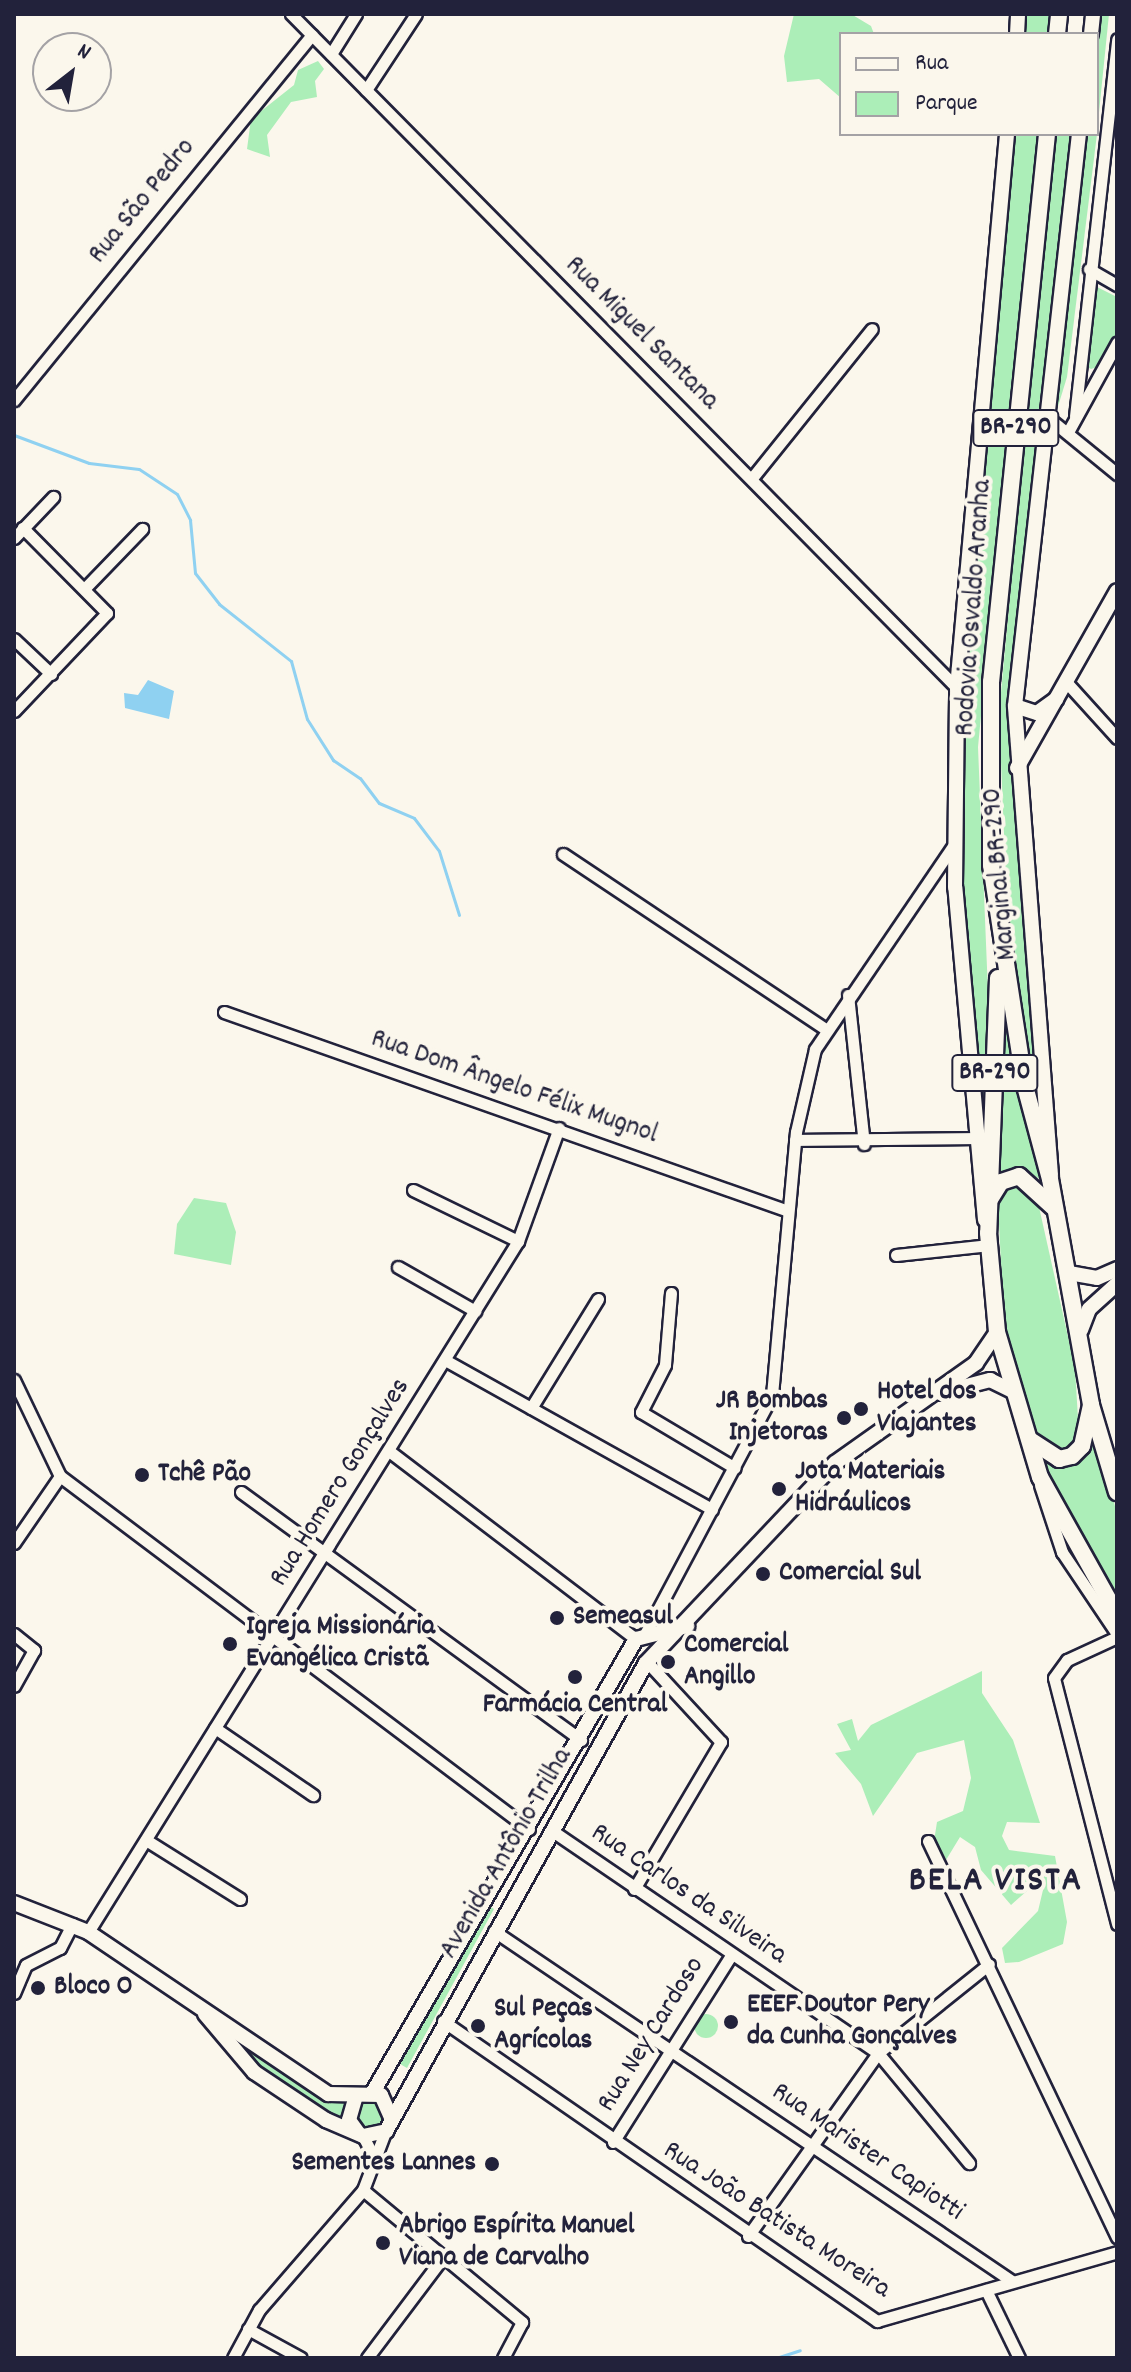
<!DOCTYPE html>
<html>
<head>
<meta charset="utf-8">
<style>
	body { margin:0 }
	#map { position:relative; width:1131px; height:2372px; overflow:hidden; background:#fbf7ec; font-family:Dekko,sans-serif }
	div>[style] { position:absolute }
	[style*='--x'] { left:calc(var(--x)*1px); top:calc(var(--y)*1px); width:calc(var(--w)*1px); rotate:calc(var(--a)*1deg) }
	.green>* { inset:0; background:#aceeb8; transform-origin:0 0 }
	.round { border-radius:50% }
	.water>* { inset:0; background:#8fd1f1 }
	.stream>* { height:3px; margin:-1.5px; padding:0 1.5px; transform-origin:1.5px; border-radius:1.5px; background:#8fd1f1 }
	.roads { filter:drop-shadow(2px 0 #22223b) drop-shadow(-2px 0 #22223b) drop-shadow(0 2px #22223b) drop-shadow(0 -2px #22223b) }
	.minor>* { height:11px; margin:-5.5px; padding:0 5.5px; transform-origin:5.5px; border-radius:5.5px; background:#fbf7ec }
	.major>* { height:14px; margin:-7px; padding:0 7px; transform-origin:7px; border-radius:7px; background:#fbf7ec }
	.highway>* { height:16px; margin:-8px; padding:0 8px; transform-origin:8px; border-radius:8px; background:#fbf7ec }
	.dots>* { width:22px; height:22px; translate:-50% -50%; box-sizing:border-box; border:4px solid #fbf7ec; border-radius:50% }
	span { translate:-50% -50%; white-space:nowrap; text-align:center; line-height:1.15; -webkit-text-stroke:8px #fbf7ec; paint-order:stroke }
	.shield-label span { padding:2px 6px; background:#fbf7ec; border:2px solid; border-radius:6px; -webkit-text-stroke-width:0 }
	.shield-label { font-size:26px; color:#22223b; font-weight:700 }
	.street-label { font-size:28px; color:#22223b }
	.poi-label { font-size:28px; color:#22223b; font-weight:700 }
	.left { translate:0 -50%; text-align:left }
	.right { translate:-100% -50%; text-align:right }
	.district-label { font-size:36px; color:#22223b; font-weight:700; letter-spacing:2px }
	.frame { position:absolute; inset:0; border:16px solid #22223b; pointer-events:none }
	.legend { position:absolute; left:839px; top:32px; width:260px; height:104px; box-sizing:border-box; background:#fbf7ec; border:2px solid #a4a2a5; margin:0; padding:10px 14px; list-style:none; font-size:24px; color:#22223b }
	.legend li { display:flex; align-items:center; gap:16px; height:40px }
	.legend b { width:40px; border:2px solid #a4a2a5 }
	.north { position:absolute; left:32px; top:32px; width:80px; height:80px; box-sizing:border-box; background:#fbf7ec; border:2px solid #a4a2a5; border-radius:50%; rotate:31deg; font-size:22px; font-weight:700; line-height:32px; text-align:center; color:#22223b }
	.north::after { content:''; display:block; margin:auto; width:28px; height:36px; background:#22223b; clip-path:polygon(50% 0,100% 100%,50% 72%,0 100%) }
</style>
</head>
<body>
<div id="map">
	<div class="green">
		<i style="clip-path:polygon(794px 14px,851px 14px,871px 26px,874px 34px,841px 34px,841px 98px,819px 79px,787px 82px,784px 56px)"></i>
		<i style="left:1025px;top:14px;width:24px;height:20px"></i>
		<i style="clip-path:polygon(1098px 14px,1109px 14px,1097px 132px,1097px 34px)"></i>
		<i style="clip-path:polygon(318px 61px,324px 69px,315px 81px,317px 97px,291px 102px,267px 135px,270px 157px,247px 149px,251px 119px,294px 85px,298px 70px)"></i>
		<i style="clip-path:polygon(1016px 134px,1037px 134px,978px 747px,990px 1041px,985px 1176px,958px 850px,961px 702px)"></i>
		<i style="clip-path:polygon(1053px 134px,1072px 134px,1009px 733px,1045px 1112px,1038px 1118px,1010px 978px,999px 714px)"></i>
		<i style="clip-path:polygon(1083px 134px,1097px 134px,1067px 377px,1056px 413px,1051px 410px)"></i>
		<i style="clip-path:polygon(1097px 287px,1117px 297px,1117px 334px,1100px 366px,1091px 369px,1084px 365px)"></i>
		<i style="clip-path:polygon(1006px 1009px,1043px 1181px,1021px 1168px,998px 1181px)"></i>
		<i style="clip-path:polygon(1019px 1182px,1037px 1198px,1075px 1368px,1079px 1436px,1062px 1454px,1043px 1442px,1031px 1420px,1004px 1322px,998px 1204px,1008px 1185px)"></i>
		<i style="clip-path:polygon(194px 1198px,226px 1203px,236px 1232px,231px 1265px,174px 1254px,177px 1224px)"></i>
		<i style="clip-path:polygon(1093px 1420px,1117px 1514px,1117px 1607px,1042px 1460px,1062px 1466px)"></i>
		<i style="clip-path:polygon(982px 1671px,982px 1693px,1013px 1740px,1040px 1823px,1007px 1822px,1002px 1836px,1009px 1850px,1055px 1856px,1067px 1922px,1063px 1944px,1019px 1962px,1005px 1963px,1002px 1948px,1038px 1911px,1043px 1890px,1028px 1890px,1011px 1905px,981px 1870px,975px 1847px,960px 1837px,946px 1860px,934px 1841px,937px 1822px,963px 1811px,971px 1778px,964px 1740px,917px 1753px,873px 1816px,861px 1784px,835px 1753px,851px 1750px,837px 1724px,852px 1719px,858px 1741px,871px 1725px)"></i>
		<i style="clip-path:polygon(491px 1907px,494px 1909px,407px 2068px,400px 2064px)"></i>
		<i class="round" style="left:694px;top:2014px;width:24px;height:24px"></i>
		<i style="clip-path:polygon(240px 2042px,345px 2103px,347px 2125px,257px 2067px)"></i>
		<i class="round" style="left:357px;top:2101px;width:28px;height:28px"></i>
	</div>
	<div class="water">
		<i style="clip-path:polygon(148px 680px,174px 691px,169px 719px,125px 708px,124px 693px,138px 695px)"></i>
	</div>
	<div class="stream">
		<i style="--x:14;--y:435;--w:80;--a:20.5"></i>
		<i style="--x:89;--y:463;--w:50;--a:6.8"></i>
		<i style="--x:139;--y:469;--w:45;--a:33.3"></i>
		<i style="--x:177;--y:494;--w:29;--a:63"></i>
		<i style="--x:190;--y:520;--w:53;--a:84.6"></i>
		<i style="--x:195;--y:573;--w:39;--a:52"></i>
		<i style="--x:219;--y:604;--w:92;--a:38.4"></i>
		<i style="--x:291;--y:661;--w:60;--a:74.6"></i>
		<i style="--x:307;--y:719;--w:49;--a:57.6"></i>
		<i style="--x:333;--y:760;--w:32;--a:34"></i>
		<i style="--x:360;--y:778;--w:31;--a:53"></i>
		<i style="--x:379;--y:803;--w:38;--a:23"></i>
		<i style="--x:414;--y:818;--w:41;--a:52.9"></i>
		<i style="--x:439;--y:851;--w:67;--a:72.6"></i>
		<i style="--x:776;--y:2358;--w:25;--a:-18"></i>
	</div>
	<div class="roads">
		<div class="minor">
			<i style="--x:291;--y:14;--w:948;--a:45.34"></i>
			<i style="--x:331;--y:54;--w:47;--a:-58"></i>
			<i style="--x:366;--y:90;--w:91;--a:-56.7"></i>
			<i style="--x:1089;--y:269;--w:32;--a:30"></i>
			<i style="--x:14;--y:400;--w:471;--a:-50.8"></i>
			<i style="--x:1046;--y:416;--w:92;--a:39.2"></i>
			<i style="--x:1075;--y:416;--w:379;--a:-83.6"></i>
			<i style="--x:1068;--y:432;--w:102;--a:-61.2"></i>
			<i style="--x:752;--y:478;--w:191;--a:-51.2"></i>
			<i style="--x:14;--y:538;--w:57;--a:-46.4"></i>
			<i style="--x:86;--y:587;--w:81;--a:-46"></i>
			<i style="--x:14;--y:639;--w:51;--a:43.4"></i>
			<i style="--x:1068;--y:684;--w:73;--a:47.8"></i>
			<i style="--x:14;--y:711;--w:135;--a:-46.5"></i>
			<i style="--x:107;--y:613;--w:120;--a:-134.7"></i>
			<i style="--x:563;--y:854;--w:314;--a:33.7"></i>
			<i style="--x:848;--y:995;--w:150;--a:83.9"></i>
			<i style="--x:224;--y:1012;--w:598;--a:19.43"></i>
			<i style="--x:795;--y:1140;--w:180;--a:-0.6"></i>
			<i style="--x:413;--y:1190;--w:117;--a:25.9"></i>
			<i style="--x:896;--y:1255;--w:94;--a:-6.1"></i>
			<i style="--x:398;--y:1267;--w:89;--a:29.7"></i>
			<i style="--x:671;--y:1293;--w:72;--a:94.8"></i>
			<i style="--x:665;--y:1365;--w:53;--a:117.1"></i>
			<i style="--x:641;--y:1412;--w:109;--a:30.8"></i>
			<i style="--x:445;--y:1360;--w:306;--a:29.2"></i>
			<i style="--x:14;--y:1380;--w:106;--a:64.4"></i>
			<i style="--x:60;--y:1476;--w:587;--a:36.97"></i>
			<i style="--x:531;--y:1408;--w:128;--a:-58.4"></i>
			<i style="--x:389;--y:1451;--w:310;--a:37.3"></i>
			<i style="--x:1040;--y:1485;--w:71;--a:71.8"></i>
			<i style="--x:1062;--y:1552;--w:99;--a:56.1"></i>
			<i style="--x:241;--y:1492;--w:421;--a:36.1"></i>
			<i style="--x:14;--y:1543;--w:81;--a:-55.5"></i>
			<i style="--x:14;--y:1634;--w:26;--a:39"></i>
			<i style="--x:34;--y:1650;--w:41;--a:119.1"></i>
			<i style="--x:645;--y:1634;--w:271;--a:-62"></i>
			<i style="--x:772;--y:1395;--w:264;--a:-84.8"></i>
			<i style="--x:796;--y:1132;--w:85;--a:-77.1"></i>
			<i style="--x:815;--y:1049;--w:249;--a:-55.8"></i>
			<i style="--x:1117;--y:1637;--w:55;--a:155.3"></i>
			<i style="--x:1067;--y:1660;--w:22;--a:126"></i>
			<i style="--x:1054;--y:1678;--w:254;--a:75.6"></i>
			<i style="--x:215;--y:1728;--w:119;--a:34.4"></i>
			<i style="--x:551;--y:1830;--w:396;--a:34.3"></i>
			<i style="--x:878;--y:2053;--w:143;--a:50.4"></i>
			<i style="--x:146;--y:1840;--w:111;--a:32.1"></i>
			<i style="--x:928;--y:1841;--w:439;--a:64.5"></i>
			<i style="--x:634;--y:1889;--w:171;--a:-59.4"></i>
			<i style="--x:721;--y:1742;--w:108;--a:-132.7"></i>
			<i style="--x:494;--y:1931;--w:625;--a:34.05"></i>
			<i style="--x:88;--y:1932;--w:814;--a:-58.11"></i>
			<i style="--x:518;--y:1241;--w:120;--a:-70.1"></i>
			<i style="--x:14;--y:1993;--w:30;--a:-67"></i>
			<i style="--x:26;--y:1965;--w:38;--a:-27"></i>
			<i style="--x:60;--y:1948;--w:27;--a:-63"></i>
			<i style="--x:443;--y:2021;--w:528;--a:34.65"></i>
			<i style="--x:877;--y:2321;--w:250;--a:-16"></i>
			<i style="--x:363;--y:2136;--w:31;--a:63"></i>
			<i style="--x:613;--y:2142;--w:222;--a:-57.7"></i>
			<i style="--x:363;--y:2190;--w:207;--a:39.7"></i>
			<i style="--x:522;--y:2322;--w:41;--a:117.8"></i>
			<i style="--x:748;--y:2236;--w:224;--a:-54.6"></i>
			<i style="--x:878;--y:2053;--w:142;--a:-38.7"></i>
			<i style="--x:986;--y:2290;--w:76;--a:64.1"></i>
			<i style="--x:248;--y:2329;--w:60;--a:28.7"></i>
			<i style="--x:233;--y:2358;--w:55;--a:-61.6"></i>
			<i style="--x:259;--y:2310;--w:159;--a:-49.1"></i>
			<i style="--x:363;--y:2190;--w:62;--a:-69.2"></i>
			<i style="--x:367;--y:2358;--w:126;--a:-53"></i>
		</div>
		<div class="major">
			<i style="--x:1017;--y:34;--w:20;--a:-87"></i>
			<i style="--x:1091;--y:34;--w:20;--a:-84"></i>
			<i style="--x:1015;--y:706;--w:23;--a:18"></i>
			<i style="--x:1037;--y:713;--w:24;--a:-36"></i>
			<i style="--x:1017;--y:768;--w:203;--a:-60.5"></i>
			<i style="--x:1051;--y:1175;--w:470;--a:-94.4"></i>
			<i style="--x:1015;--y:706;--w:576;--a:-83.62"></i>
			<i style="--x:985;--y:1220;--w:334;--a:-95.1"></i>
			<i style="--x:955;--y:887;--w:199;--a:-89.4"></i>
			<i style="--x:957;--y:688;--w:556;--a:-84.84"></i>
			<i style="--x:1069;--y:1273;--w:28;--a:10"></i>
			<i style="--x:1097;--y:1278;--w:22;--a:-24"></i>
			<i style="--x:1081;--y:1330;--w:22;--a:-69"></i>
			<i style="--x:1089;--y:1309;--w:38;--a:-42"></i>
			<i style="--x:940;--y:1393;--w:52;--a:-14.6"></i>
			<i style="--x:990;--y:1380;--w:25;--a:26"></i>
			<i style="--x:14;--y:1903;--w:79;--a:21.4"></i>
			<i style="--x:88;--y:1932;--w:290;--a:34"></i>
			<i style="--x:328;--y:2094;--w:53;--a:1.1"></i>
			<i style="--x:381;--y:2095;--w:27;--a:66"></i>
			<i style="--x:205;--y:2014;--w:76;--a:49.8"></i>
			<i style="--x:254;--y:2072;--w:87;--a:33.7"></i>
			<i style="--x:326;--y:2120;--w:40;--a:23.4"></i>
			<i style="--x:363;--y:2136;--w:24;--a:-12"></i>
			<i style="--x:386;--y:2131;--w:535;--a:-60.95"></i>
			<i style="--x:646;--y:1663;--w:275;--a:-46.6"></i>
			<i style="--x:835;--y:1463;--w:173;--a:-35.3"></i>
			<i style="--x:976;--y:1363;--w:37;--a:-56"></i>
			<i style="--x:373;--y:2092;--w:524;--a:-59.86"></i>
			<i style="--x:636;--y:1639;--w:53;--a:-14.3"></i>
			<i style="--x:355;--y:2099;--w:22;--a:106"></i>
			<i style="--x:349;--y:2120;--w:17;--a:54"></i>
		</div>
		<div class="highway">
			<i style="--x:1057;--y:34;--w:20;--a:-84"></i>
			<i style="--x:1047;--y:134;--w:551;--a:95.83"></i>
			<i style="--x:991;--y:682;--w:183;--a:90"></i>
			<i style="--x:991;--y:865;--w:224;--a:81.3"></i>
			<i style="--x:1025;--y:1086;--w:96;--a:75"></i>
			<i style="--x:1050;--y:1179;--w:230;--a:79.7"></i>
			<i style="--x:1091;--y:1405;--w:91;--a:73.4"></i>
			<i style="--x:998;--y:978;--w:255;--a:92.2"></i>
			<i style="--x:988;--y:1233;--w:99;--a:84.8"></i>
			<i style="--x:997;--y:1332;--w:151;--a:73.5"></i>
			<i style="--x:1040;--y:1477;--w:158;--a:60.8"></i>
			<i style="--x:989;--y:1201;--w:22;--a:-58"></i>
			<i style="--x:1001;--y:1182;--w:19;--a:-18"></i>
			<i style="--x:1019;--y:1176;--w:46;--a:42.4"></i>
			<i style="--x:1030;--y:1440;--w:35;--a:33"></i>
			<i style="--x:1059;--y:1459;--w:13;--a:-13"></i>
			<i style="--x:1072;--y:1456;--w:14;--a:-45"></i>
			<i style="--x:1082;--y:1446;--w:42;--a:-77.6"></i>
		</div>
	</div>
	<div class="dots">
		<i style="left:861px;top:1409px;background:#22223b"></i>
		<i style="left:844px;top:1418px;background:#22223b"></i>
		<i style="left:142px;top:1475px;background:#22223b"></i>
		<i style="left:779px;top:1489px;background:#22223b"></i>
		<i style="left:763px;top:1574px;background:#22223b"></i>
		<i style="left:557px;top:1618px;background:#22223b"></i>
		<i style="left:230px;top:1644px;background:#22223b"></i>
		<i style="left:668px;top:1662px;background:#22223b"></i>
		<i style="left:575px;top:1677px;background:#22223b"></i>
		<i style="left:38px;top:1988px;background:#22223b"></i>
		<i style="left:731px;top:2022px;background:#22223b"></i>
		<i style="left:478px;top:2026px;background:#22223b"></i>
		<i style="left:492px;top:2164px;background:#22223b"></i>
		<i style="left:383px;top:2243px;background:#22223b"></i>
	</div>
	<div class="shield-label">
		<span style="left:1016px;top:428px">BR-290</span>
		<span style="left:995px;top:1073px">BR-290</span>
	</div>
	<div class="street-label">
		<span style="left:143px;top:202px;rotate:-51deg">Rua São Pedro</span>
		<span style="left:641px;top:334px;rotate:45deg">Rua Miguel Santana</span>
		<span style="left:975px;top:608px;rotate:-86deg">Rodovia Osvaldo Aranha</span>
		<span style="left:1001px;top:874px;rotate:-95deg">Marginal BR-290</span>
		<span style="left:514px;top:1088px;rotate:19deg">Rua Dom Ângelo Félix Mugnol</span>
		<span style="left:341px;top:1483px;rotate:-58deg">Rua Homero Gonçalves</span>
		<span style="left:507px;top:1854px;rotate:-60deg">Avenida Antônio Trilha</span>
		<span style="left:688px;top:1895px;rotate:34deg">Rua Carlos da Silveira</span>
		<span style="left:652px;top:2035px;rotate:-58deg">Rua Ney Cardoso</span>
		<span style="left:867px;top:2153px;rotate:34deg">Rua Marister Capiotti</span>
		<span style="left:776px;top:2221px;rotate:33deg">Rua João Batista Moreira</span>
	</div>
	<div class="poi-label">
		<span class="left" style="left:877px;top:1409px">Hotel dos<br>Viajantes</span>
		<span class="right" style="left:828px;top:1418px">JR Bombas<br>Injetoras</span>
		<span class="left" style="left:795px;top:1489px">Jota Materiais<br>Hidráulicos</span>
		<span class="left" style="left:158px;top:1475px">Tchê Pão</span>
		<span class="left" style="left:779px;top:1574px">Comercial Sul</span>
		<span class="left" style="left:573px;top:1618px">Semeasul</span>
		<span class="left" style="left:246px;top:1644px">Igreja Missionária<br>Evangélica Cristã</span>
		<span class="left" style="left:684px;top:1662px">Comercial<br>Angillo</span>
		<span style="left:575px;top:1706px">Farmácia Central</span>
		<span class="left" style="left:54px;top:1988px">Bloco O</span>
		<span class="left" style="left:747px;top:2022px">EEEF Doutor Pery<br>da Cunha Gonçalves</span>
		<span class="left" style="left:494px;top:2026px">Sul Peças<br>Agrícolas</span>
		<span class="right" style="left:476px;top:2164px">Sementes Lannes</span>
		<span class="left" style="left:399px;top:2243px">Abrigo Espírita Manuel<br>Viana de Carvalho</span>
	</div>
	<div class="district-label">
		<span style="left:996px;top:1883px">BELA VISTA</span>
	</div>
	<div class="frame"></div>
	<ul class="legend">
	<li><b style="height:10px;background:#fbf7ec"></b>Rua</li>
	<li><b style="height:22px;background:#aceeb8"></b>Parque</li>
	</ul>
	<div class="north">N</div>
</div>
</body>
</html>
